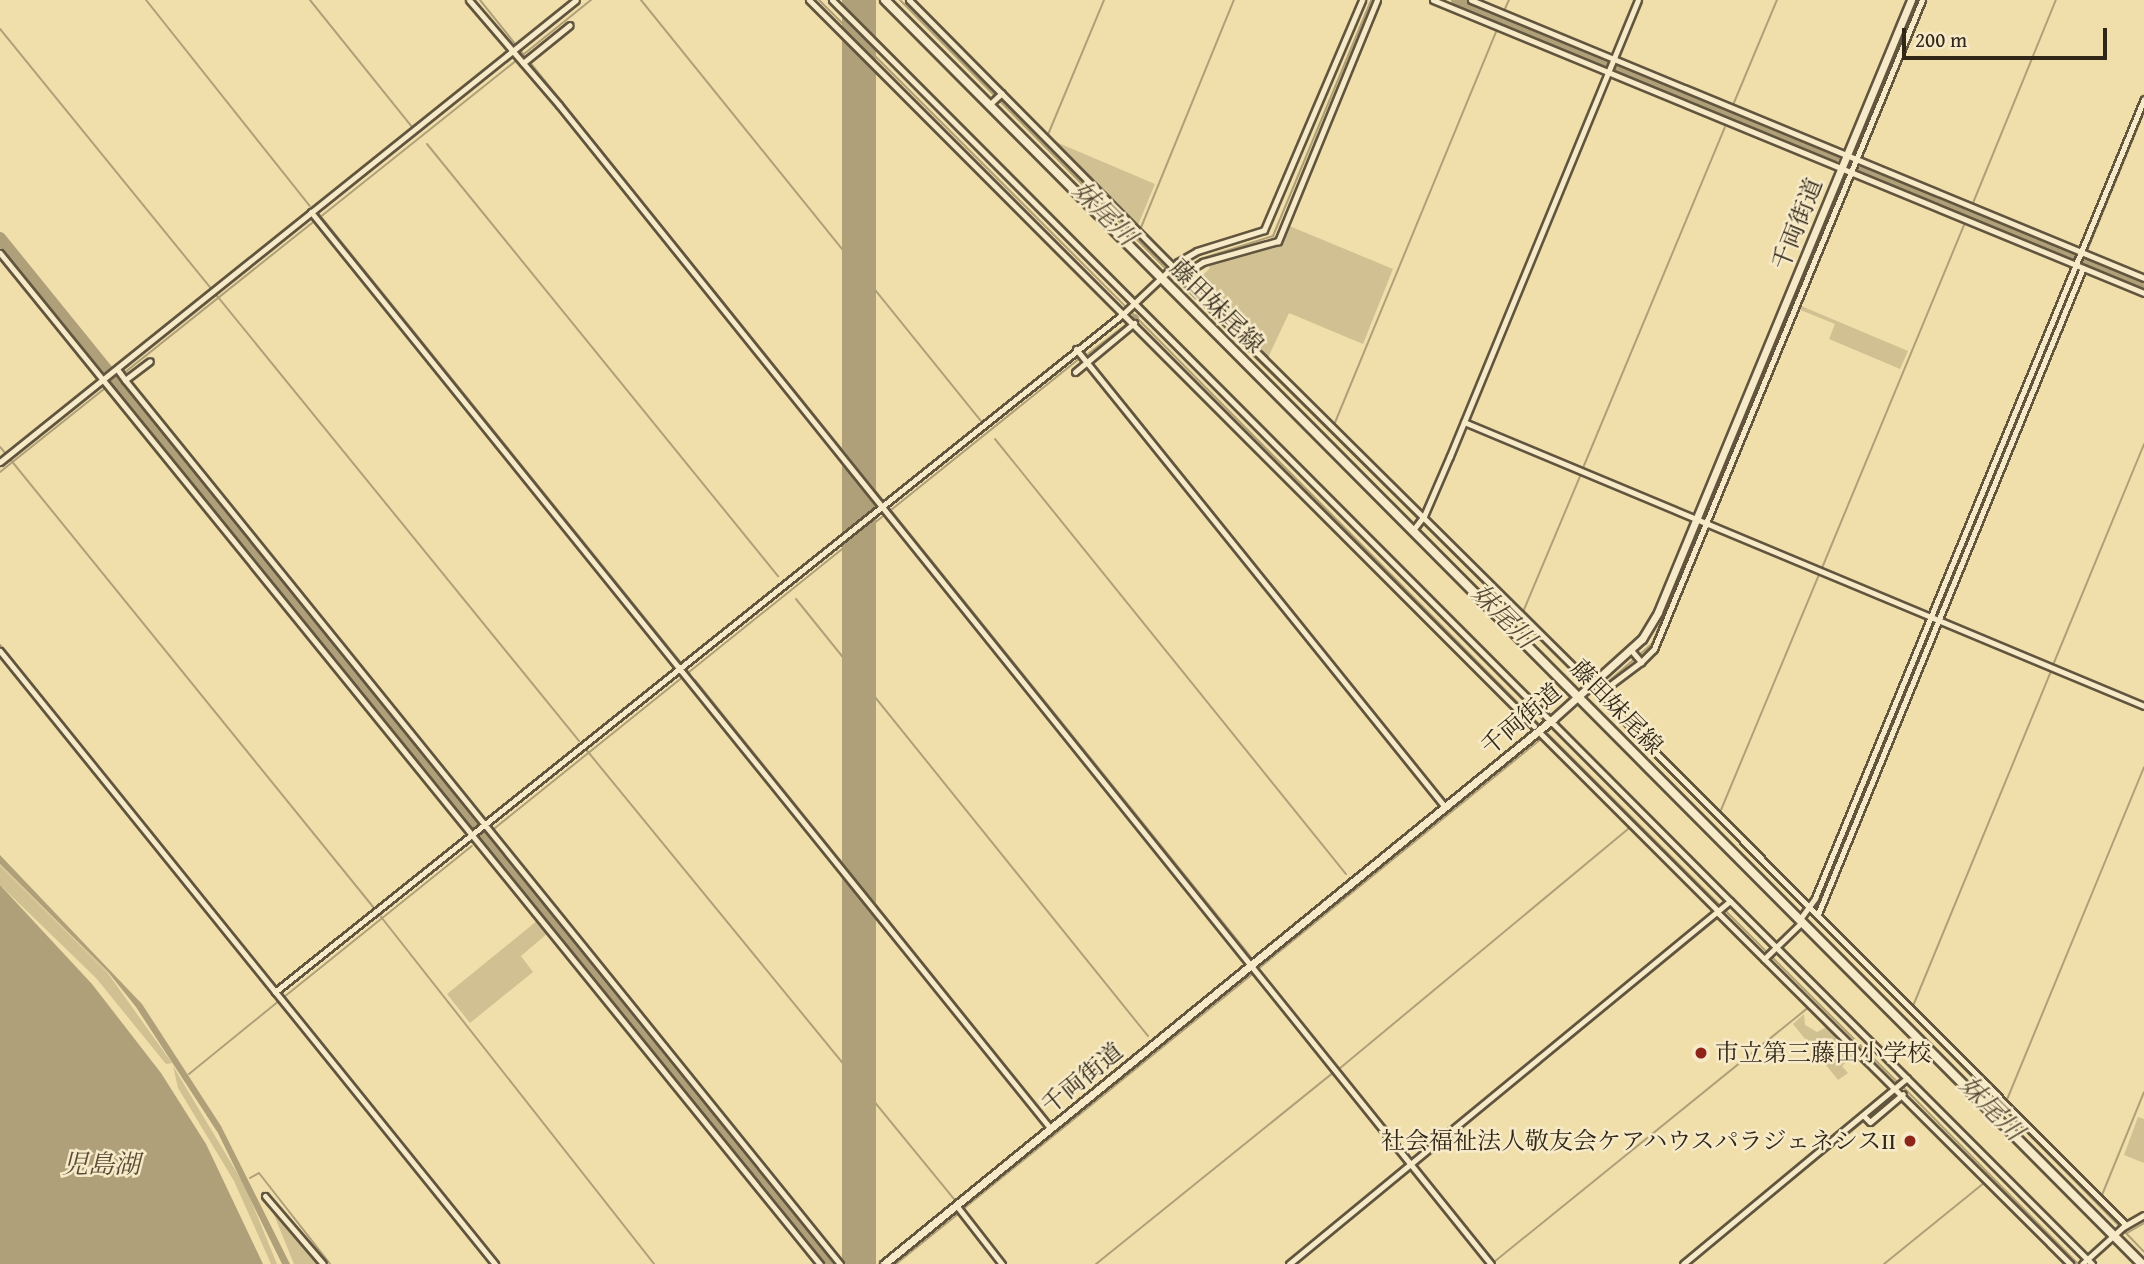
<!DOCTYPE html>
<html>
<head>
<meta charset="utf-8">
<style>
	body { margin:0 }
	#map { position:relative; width:2144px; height:1264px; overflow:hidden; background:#f1dfab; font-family:"Gentium Book Plus","Noto Serif JP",serif }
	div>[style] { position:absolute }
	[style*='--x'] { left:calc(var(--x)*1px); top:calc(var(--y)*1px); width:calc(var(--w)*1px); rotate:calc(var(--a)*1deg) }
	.green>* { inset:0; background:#d0c092 }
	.water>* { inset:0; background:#b0a079; transform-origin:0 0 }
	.pier>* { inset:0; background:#f1dfab; transform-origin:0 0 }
	.stream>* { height:2px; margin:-1px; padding:0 1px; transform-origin:1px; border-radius:1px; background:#b0a079 }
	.canal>* { height:7px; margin:-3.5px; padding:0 3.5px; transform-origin:3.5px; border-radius:3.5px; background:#b0a079 }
	.river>* { height:12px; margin:-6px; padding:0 6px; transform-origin:6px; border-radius:6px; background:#b0a079 }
	.roads { filter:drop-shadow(2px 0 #61553e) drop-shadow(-2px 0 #61553e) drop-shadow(0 2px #61553e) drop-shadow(0 -2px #61553e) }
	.minor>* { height:5px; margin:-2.5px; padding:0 2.5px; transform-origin:2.5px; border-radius:2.5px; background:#f6eac8 }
	.tertiary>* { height:7px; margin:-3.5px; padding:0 3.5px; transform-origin:3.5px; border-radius:3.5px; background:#f6eac8 }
	.secondary>* { height:8px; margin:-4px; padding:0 4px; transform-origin:4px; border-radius:4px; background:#f6eac8 }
	.dots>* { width:19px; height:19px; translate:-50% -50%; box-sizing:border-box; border:4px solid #f6eac8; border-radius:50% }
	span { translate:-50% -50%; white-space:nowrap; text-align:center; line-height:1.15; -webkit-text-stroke:5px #f6eac8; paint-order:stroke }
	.street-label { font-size:24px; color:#312719 }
	.poi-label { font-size:24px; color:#312719 }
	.left { translate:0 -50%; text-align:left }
	.right { translate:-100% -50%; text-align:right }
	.water-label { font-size:26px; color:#574b36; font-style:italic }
	.scale { position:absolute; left:1902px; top:28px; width:205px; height:32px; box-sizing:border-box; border:4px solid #312719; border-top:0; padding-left:9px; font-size:21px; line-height:24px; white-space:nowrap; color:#312719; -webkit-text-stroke:5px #f6eac8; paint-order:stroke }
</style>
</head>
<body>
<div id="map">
	<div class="green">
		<i style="clip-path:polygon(1049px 139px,1155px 184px,1138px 225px,1135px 226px)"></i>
		<i style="clip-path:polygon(1287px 225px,1393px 269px,1363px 344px,1289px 313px,1266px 362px,1191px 287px,1210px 268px,1206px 263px,1277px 244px)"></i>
		<i style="clip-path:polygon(1799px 305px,1908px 351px,1900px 369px,1829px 339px,1835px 324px,1798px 309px)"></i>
		<i style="clip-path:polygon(0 865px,107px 972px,172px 1063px,166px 1064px,96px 978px,0 885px)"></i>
		<i style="clip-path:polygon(538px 920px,548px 933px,521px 956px,533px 972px,470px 1023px,447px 994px)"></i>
		<i style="clip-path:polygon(1804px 1014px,1805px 1025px,1817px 1032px,1830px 1025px,1857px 1052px,1842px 1066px,1848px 1073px,1838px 1080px,1793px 1024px)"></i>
		<i style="clip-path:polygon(173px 1066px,245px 1186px,277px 1264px,271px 1264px,234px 1181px,178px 1088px)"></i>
		<i style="clip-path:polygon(2138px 1117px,2144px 1119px,2144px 1163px,2124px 1155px)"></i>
		<i style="clip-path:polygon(270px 1205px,322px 1264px,294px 1264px)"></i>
	</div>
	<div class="water">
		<i style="left:842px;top:0;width:34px;height:1784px"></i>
		<i style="clip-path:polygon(0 855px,142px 1004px,221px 1126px,290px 1264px,282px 1264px,218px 1133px,136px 1007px,108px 972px,0 864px)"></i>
		<i style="clip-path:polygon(0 885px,92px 984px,161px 1073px,206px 1144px,263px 1264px,0 1264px)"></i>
	</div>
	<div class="pier">
		<i style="left:1155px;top:276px;width:13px;height:29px;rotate:45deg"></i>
	</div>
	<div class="stream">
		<i style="--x:146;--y:0;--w:263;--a:51.5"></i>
		<i style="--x:310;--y:0;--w:163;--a:51.2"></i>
		<i style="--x:480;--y:0;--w:58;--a:51.3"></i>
		<i style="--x:641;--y:0;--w:541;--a:51.08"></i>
		<i style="--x:819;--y:0;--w:434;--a:45"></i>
		<i style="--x:900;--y:0;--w:378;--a:45.3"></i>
		<i style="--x:1504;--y:11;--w:12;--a:-66"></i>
		<i style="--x:0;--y:29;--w:918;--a:50.88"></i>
		<i style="--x:520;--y:50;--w:1164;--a:51.14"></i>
		<i style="--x:524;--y:54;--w:86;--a:-38.9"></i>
		<i style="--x:1618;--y:57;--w:62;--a:-67.2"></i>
		<i style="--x:1613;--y:69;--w:7;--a:-63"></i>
		<i style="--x:1733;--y:105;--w:114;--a:-67.3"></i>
		<i style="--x:1728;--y:117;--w:7;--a:-63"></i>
		<i style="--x:1047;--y:137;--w:148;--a:-67.4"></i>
		<i style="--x:1860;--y:140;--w:152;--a:-67.5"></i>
		<i style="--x:427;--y:144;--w:557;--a:50.91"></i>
		<i style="--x:1973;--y:203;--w:219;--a:-67.8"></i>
		<i style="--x:318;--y:213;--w:592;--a:51.1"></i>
		<i style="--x:319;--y:218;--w:253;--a:-38.6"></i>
		<i style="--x:1140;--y:230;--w:248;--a:-67.8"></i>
		<i style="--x:2087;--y:251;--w:150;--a:-67.7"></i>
		<i style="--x:1170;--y:273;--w:585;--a:44.72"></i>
		<i style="--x:1177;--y:279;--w:30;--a:-41"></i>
		<i style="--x:1200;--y:259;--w:77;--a:-17.5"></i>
		<i style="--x:1273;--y:236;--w:256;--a:-67.4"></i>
		<i style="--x:1130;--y:311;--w:580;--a:45.28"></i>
		<i style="--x:1088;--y:354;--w:51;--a:-37.8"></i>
		<i style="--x:1086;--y:355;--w:569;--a:51.14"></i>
		<i style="--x:1468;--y:420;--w:371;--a:-67.7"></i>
		<i style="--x:1334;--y:425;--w:426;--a:-67.6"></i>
		<i style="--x:995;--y:439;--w:559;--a:51.1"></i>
		<i style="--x:0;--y:447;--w:9;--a:49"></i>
		<i style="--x:10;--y:459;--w:578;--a:50.97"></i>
		<i style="--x:1583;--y:468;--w:369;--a:-67.4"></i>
		<i style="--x:0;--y:472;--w:402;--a:-38.6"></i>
		<i style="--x:891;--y:510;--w:243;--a:-38.8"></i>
		<i style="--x:1428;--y:516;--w:98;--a:-67.1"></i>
		<i style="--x:1822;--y:568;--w:371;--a:-67.5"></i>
		<i style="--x:796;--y:599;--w:561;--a:51.15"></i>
		<i style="--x:1523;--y:612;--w:150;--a:-67.2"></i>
		<i style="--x:1937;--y:617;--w:371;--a:-67.9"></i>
		<i style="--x:0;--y:645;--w:796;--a:51.07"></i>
		<i style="--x:2053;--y:665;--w:239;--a:-67.6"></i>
		<i style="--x:695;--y:680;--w:565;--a:51.18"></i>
		<i style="--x:1590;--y:689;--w:754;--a:45.43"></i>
		<i style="--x:1595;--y:693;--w:75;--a:-40.7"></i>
		<i style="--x:1652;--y:644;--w:495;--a:-67.5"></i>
		<i style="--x:1545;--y:731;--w:497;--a:44.9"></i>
		<i style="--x:584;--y:747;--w:584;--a:50.7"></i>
		<i style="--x:1721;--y:810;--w:255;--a:-67.4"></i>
		<i style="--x:480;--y:840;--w:516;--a:-38.78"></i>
		<i style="--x:1816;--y:911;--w:313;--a:-67.6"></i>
		<i style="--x:378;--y:913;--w:447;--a:51.8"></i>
		<i style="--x:1258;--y:969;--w:366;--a:-39.1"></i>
		<i style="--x:284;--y:997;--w:241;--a:-38.8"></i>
		<i style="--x:1913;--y:1006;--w:361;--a:-67.6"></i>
		<i style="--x:1339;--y:1069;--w:378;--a:-39.7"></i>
		<i style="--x:189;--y:1074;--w:117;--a:-39.1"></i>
		<i style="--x:1902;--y:1086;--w:250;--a:45.3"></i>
		<i style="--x:2006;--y:1102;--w:362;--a:-67.6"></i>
		<i style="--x:1869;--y:1117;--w:36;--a:-39"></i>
		<i style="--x:250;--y:1178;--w:10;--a:-29"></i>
		<i style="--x:259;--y:1173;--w:115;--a:52"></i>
		<i style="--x:2102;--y:1195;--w:111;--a:-67.8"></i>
		<i style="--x:962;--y:1210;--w:376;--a:-39.1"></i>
		<i style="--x:2123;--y:1230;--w:30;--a:46"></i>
		<i style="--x:2127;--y:1233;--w:20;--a:-30"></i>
		<i style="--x:1494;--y:1262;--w:405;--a:-39"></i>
		<i style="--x:896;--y:1264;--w:80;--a:-38.9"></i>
		<i style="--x:1096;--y:1264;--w:304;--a:-38.9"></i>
		<i style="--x:1294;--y:1264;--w:549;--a:-39.23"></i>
		<i style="--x:1689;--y:1264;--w:226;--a:-39.3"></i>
		<i style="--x:1884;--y:1264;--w:129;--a:-39"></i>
	</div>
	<div class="canal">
		<i style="--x:1134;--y:318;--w:1;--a:-45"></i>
	</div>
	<div class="river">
		<i style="--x:1457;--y:0;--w:408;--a:22.6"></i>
		<i style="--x:1864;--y:169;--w:302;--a:22.2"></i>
		<i style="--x:0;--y:238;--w:1320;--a:50.99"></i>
	</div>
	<div class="roads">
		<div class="minor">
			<i style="--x:469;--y:0;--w:138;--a:49.4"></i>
			<i style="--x:559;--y:105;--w:1487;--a:51.2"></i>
			<i style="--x:809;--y:0;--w:1026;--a:45.04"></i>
			<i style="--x:832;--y:0;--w:1272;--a:45.1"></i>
			<i style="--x:909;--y:0;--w:375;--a:45.3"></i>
			<i style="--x:1377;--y:0;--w:261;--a:112.3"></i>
			<i style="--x:1278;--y:241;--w:78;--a:164.4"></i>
			<i style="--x:1203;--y:262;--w:17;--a:149"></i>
			<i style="--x:1188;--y:271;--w:10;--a:114"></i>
			<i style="--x:1184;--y:280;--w:569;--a:44.79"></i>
			<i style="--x:1433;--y:0;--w:769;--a:22.4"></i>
			<i style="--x:1471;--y:0;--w:728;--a:22.44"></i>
			<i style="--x:523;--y:63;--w:60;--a:-39"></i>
			<i style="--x:990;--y:104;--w:16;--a:-43"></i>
			<i style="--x:311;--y:212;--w:1177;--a:51.1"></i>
			<i style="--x:0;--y:253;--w:1302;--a:50.96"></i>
			<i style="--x:1076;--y:349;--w:588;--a:51.14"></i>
			<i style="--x:117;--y:369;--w:14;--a:54"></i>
			<i style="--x:125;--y:380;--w:31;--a:-37"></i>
			<i style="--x:1075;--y:372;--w:77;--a:-39.7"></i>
			<i style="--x:125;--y:380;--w:1137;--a:51.03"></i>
			<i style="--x:1464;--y:422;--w:737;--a:22.67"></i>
			<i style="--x:0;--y:462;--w:738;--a:-38.73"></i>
			<i style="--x:1413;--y:530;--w:18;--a:-52"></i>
			<i style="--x:1424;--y:516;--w:65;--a:-66.6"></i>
			<i style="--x:1450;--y:456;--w:493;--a:-67.6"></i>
			<i style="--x:1631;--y:650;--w:16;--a:50"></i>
			<i style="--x:1641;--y:662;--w:18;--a:-45"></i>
			<i style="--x:1654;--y:649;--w:702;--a:-67.56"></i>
			<i style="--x:0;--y:651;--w:788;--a:51.08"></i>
			<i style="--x:1597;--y:688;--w:61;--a:49"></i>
			<i style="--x:1637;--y:734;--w:693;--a:45.12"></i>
			<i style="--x:1601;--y:692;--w:50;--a:-36.9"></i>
			<i style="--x:1541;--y:734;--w:250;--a:45"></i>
			<i style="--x:1717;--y:912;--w:499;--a:44.9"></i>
			<i style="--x:1818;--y:914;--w:698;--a:-67.7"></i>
			<i style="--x:1800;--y:919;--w:26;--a:-54"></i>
			<i style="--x:1815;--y:898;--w:864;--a:-67.62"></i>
			<i style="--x:1764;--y:959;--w:53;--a:-44.2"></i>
			<i style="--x:275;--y:992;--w:1087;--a:-38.65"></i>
			<i style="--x:1124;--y:313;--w:74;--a:-43.4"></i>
			<i style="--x:1178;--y:262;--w:22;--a:-30"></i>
			<i style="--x:1197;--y:251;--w:70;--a:-17.4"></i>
			<i style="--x:1264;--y:230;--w:250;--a:-66.9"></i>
			<i style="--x:1864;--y:1116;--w:8;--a:45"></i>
			<i style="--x:1870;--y:1122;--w:43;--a:-40.3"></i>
			<i style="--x:265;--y:1196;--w:89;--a:49.5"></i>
			<i style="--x:956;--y:1205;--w:75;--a:52.1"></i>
			<i style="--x:1289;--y:1264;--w:571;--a:-39.46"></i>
			<i style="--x:1730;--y:901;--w:513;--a:45.08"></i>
			<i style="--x:1683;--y:1264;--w:291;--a:-39.7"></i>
			<i style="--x:2082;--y:1264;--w:55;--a:-42.1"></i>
			<i style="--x:2123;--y:1227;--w:24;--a:-30"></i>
		</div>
		<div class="tertiary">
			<i style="--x:884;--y:1264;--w:863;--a:-39.17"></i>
			<i style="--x:1553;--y:719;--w:120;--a:-42"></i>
			<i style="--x:1642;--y:639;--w:31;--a:-59"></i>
			<i style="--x:1658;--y:612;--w:662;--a:-67.54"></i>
		</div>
		<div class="secondary">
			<i style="--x:885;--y:0;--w:1783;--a:45.16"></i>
		</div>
	</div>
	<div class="dots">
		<i style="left:1701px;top:1053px;background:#8f2418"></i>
		<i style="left:1910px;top:1141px;background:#8f2418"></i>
	</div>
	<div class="street-label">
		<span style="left:1797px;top:224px;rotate:-68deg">千両街道</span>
		<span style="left:1217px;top:306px;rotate:45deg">藤田妹尾線</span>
		<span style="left:1617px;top:707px;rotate:46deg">藤田妹尾線</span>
		<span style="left:1521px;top:719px;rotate:-40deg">千両街道</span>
		<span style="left:1082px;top:1078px;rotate:-39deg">千両街道</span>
	</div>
	<div class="poi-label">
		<span class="left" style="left:1715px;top:1053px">市立第三藤田小学校</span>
		<span class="right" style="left:1896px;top:1141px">社会福祉法人敬友会ケアハウスパラジェネシスⅡ</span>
	</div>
	<div class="water-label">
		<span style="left:1105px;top:213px;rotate:45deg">妹尾川</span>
		<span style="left:1504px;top:616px;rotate:45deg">妹尾川</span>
		<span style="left:1992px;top:1108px;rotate:45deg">妹尾川</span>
		<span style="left:101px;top:1164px">児島湖</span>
	</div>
	<div class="scale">200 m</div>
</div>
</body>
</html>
